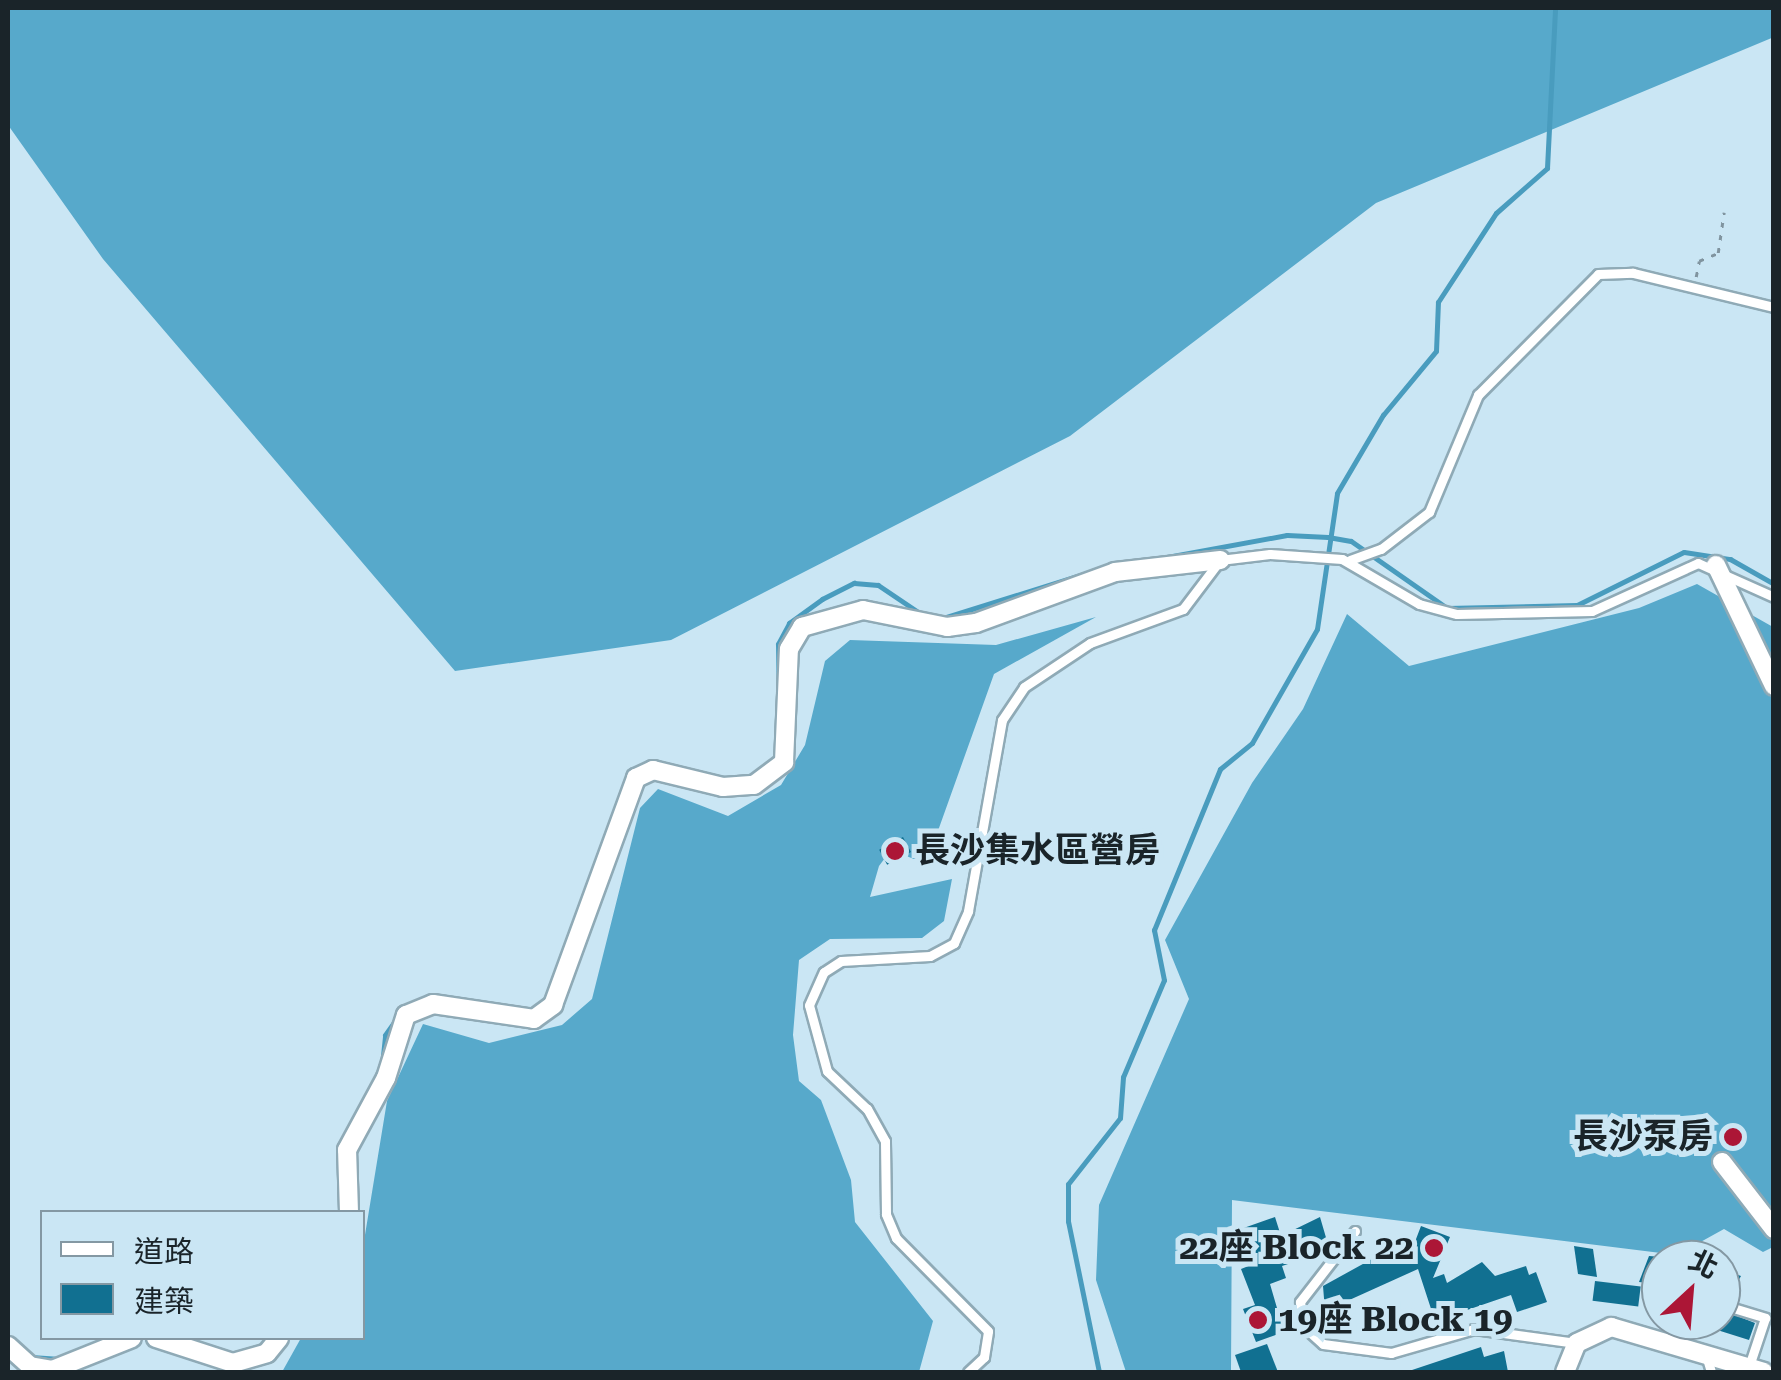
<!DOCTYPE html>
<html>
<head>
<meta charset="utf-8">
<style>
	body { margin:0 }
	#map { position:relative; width:1781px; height:1380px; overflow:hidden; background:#cae6f4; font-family:"Roboto Serif","Noto Sans TC",serif }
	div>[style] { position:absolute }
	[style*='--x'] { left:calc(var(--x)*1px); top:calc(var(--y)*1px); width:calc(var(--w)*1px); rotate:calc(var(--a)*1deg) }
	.forest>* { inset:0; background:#57a9cb }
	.stream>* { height:5px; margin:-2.5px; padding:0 2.5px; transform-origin:2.5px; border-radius:2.5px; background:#499cbe }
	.building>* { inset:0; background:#117091; transform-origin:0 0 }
	.path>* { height:2.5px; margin-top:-1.25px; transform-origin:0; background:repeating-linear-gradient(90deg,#80949f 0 5px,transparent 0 13px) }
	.roads { filter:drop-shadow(2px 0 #8faab6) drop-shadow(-2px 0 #8faab6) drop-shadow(0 2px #8faab6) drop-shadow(0 -2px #8faab6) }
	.lane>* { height:9px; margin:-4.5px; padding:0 4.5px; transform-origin:4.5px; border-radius:4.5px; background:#fff }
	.street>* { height:18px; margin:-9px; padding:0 9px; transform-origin:9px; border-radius:9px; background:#fff }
	.dots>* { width:28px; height:28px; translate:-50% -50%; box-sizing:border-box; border:5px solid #cae6f4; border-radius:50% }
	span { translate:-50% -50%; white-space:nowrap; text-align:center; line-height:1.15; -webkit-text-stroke:10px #cae6f4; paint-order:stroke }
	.poi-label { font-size:35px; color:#1a2429; font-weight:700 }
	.left { translate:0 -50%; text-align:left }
	.right { translate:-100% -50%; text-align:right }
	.frame { position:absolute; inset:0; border:10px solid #1a2429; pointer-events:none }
	.legend { position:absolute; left:40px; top:1210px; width:325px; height:130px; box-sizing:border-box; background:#cae6f4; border:2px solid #8498a3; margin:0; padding:12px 18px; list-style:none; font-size:30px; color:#1a2429 }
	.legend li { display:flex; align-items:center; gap:20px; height:50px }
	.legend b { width:50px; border:2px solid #8498a3 }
	.north { position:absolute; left:1641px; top:1240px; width:100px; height:100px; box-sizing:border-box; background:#cae6f4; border:2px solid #8498a3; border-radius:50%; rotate:26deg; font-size:28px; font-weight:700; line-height:40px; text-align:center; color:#1a2429 }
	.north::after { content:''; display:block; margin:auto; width:35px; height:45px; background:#ac1636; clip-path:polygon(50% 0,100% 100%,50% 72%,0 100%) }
</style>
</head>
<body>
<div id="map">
	<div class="forest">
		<i style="clip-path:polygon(8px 8px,1773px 8px,1774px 37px,1376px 203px,1070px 436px,671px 640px,455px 671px,103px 259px,8px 125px)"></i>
		<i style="clip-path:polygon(1697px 584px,1773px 627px,1773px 1247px,1763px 1252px,1724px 1229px,1677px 1255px,1232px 1200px,1231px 1372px,1126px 1372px,1096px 1280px,1099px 1205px,1189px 999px,1165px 940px,1252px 783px,1303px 709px,1347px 614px,1409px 666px,1639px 608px)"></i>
		<i style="clip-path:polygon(1096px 617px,994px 674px,934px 842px,919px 861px,891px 850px,879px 866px,870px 897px,952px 879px,944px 921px,922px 938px,830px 939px,799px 960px,793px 1035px,799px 1081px,821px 1100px,851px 1180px,855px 1222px,933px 1321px,919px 1372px,282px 1372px,301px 1338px,362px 1338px,363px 1247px,387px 1101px,423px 1024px,489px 1043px,562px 1025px,592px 999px,640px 808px,658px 789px,728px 816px,781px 785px,805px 745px,825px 661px,850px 640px,996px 645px)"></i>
	</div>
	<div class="stream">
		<i style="--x:1156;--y:559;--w:133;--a:-10.4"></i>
		<i style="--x:1287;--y:535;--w:41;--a:2.8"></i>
		<i style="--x:1328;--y:537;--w:23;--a:10"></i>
		<i style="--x:1351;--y:541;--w:117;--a:34.9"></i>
		<i style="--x:1447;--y:608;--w:130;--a:-1.3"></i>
		<i style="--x:1577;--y:605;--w:119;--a:-26.4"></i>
		<i style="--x:1684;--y:552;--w:47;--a:8.7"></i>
		<i style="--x:1730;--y:559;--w:51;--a:29.6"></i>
		<i style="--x:940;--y:619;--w:164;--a:-17.4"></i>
		<i style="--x:779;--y:707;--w:63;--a:-90.9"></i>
		<i style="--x:778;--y:644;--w:24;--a:-62"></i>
		<i style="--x:789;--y:623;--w:41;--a:-36"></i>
		<i style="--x:822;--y:599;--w:36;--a:-27"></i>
		<i style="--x:854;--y:583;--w:24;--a:5"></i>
		<i style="--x:878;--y:585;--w:55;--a:34"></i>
		<i style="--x:382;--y:1065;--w:30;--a:-84"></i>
		<i style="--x:385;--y:1035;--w:28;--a:-55"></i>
		<i style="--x:31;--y:1357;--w:29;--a:4"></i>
		<i style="--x:1099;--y:1372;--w:154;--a:-101.6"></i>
		<i style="--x:1068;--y:1221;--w:37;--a:-90"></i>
		<i style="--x:1068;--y:1184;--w:84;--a:-51.8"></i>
		<i style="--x:1120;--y:1118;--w:41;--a:-85.8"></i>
		<i style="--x:1123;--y:1077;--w:105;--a:-67.1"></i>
		<i style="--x:1164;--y:980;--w:51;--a:-101.3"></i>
		<i style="--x:1154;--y:930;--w:174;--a:-67.7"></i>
		<i style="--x:1220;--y:769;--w:41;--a:-39.1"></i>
		<i style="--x:1252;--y:743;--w:131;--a:-60.3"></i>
		<i style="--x:1317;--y:629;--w:137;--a:-81.6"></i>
		<i style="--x:1337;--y:493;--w:91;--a:-59.5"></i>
		<i style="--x:1383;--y:415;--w:83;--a:-50.4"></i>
		<i style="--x:1436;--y:351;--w:49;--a:-87.7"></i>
		<i style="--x:1438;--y:302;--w:106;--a:-56.9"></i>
		<i style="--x:1496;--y:213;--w:68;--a:-41.4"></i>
		<i style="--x:1547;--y:168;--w:160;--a:-87.1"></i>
	</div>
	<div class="building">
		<i style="left:903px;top:837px;width:17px;height:27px;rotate:62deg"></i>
		<i style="clip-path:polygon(1275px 1217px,1281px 1236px,1320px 1217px,1327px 1241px,1310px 1249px,1312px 1256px,1282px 1266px,1286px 1278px,1270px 1284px,1284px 1332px,1256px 1342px,1243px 1309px,1255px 1305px,1241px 1269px,1251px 1265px,1238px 1230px)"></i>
		<i style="clip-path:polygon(1421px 1226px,1450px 1237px,1433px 1278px,1444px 1274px,1447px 1283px,1482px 1262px,1495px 1276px,1526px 1266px,1529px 1275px,1536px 1272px,1547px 1302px,1517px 1312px,1511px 1295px,1435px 1321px,1418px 1269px,1325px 1311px,1323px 1286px,1381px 1254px,1413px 1247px)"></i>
		<i style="clip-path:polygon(1574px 1246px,1593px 1249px,1597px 1277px,1578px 1274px)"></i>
		<i style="clip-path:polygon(1649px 1256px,1661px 1257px,1657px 1284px,1639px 1282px)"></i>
		<i style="clip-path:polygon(1724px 1270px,1741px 1276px,1722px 1310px,1755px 1323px,1749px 1340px,1695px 1323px,1721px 1320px)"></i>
		<i style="left:1595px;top:1281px;width:46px;height:20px;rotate:7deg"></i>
		<i style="clip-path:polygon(1267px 1344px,1278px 1372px,1241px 1372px,1235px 1355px)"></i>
		<i style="clip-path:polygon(1481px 1347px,1484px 1357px,1504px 1351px,1508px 1372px,1406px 1372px)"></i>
	</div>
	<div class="path">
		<i style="--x:1696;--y:277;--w:16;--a:-79"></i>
		<i style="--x:1699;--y:261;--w:21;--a:-23"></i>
		<i style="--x:1718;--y:253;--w:41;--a:-81.7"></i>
	</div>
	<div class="roads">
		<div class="lane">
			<i style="--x:1350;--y:560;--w:33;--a:-20"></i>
			<i style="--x:1381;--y:549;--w:61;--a:-37.6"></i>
			<i style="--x:1429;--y:512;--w:127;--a:-67.3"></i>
			<i style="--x:1478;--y:395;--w:170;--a:-45.2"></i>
			<i style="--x:1598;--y:274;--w:35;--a:-2"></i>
			<i style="--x:1633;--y:273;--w:145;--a:13.6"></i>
			<i style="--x:1355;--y:1231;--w:90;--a:127.8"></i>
			<i style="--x:1300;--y:1302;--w:25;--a:81"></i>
			<i style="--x:1304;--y:1327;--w:25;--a:42"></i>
			<i style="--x:1323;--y:1344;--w:69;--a:7.5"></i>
			<i style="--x:1391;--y:1353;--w:86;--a:-16.1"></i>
			<i style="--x:1474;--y:1329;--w:103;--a:7.8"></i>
			<i style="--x:1730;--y:1307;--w:37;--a:17"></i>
			<i style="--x:1765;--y:1318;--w:51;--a:108.4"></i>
			<i style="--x:1705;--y:1352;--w:21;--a:73"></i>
			<i style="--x:968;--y:1372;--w:22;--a:-43"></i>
			<i style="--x:984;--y:1357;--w:26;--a:-81"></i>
			<i style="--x:988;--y:1331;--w:131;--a:-134.7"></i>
			<i style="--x:896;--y:1238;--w:26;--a:-113"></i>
			<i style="--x:886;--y:1214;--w:73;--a:-90.8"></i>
			<i style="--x:885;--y:1141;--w:37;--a:-119"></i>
			<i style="--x:867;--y:1109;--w:55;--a:-136.5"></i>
			<i style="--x:827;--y:1071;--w:68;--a:-105.3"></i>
			<i style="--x:809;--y:1005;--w:36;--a:-66"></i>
			<i style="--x:824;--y:972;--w:20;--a:-33"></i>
			<i style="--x:841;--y:961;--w:89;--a:-3.2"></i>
			<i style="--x:930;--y:956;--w:27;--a:-28"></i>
			<i style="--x:954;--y:943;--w:35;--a:-66"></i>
			<i style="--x:968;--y:911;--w:194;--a:-79.9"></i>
			<i style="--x:1002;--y:720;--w:40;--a:-56"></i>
			<i style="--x:1024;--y:687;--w:79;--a:-33.7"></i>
			<i style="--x:1090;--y:643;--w:99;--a:-20.1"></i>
			<i style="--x:1183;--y:609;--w:61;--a:-52.9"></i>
			<i style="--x:1220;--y:560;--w:50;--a:-6.8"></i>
			<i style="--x:1270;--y:554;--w:72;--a:4"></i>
			<i style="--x:1342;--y:559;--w:89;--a:30.3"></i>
			<i style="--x:1419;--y:604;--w:39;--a:15"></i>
			<i style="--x:1457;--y:614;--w:135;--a:-1.3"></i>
			<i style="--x:1592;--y:611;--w:116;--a:-24.4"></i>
			<i style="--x:1698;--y:563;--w:83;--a:24.1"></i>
		</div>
		<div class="street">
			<i style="--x:1716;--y:565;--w:134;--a:64.4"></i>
			<i style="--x:1722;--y:1162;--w:85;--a:52.2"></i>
			<i style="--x:349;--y:1212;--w:62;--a:-91.8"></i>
			<i style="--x:347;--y:1150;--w:82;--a:-61.6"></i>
			<i style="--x:386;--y:1078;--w:66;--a:-72.4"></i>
			<i style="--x:406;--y:1015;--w:29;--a:-22"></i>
			<i style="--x:433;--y:1004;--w:102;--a:8.4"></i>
			<i style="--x:534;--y:1019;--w:24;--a:-36"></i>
			<i style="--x:553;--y:1005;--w:242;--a:-69.9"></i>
			<i style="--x:636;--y:778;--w:19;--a:-25"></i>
			<i style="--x:653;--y:770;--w:72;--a:13.7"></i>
			<i style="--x:723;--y:787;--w:31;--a:-4"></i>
			<i style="--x:754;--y:785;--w:38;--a:-37"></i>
			<i style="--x:784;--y:762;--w:113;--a:-87.5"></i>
			<i style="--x:789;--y:649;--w:26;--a:-59"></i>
			<i style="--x:802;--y:627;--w:63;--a:-15.6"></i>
			<i style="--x:863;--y:610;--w:86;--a:11.4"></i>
			<i style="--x:947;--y:627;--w:29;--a:-8"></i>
			<i style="--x:976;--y:623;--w:148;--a:-20.1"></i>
			<i style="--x:1115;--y:572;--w:106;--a:-6.5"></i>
			<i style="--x:156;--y:1338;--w:81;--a:18"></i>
			<i style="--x:233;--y:1363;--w:35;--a:-16"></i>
			<i style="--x:267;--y:1353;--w:19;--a:-51"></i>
			<i style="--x:8;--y:1346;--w:30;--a:42"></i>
			<i style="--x:30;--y:1366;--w:22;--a:10"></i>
			<i style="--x:52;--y:1370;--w:86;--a:-21.8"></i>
			<i style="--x:1565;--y:1372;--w:31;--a:-68"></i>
			<i style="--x:1577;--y:1343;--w:38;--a:-25"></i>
			<i style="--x:1611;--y:1327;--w:159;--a:16.4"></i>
		</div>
	</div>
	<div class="dots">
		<i style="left:895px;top:851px;background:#ac1636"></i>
		<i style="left:1733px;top:1137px;background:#ac1636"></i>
		<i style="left:1434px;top:1248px;background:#ac1636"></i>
		<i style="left:1258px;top:1320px;background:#ac1636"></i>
	</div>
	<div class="poi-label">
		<span class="left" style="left:915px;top:851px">長沙集水區營房</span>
		<span class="right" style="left:1713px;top:1137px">長沙泵房</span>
		<span class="right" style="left:1414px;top:1248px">22座 Block 22</span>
		<span class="left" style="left:1278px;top:1320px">19座 Block 19</span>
	</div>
	<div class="frame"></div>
	<ul class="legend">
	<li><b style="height:12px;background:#fff"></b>道路</li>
	<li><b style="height:28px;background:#117091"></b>建築</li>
	</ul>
	<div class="north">北</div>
</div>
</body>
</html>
